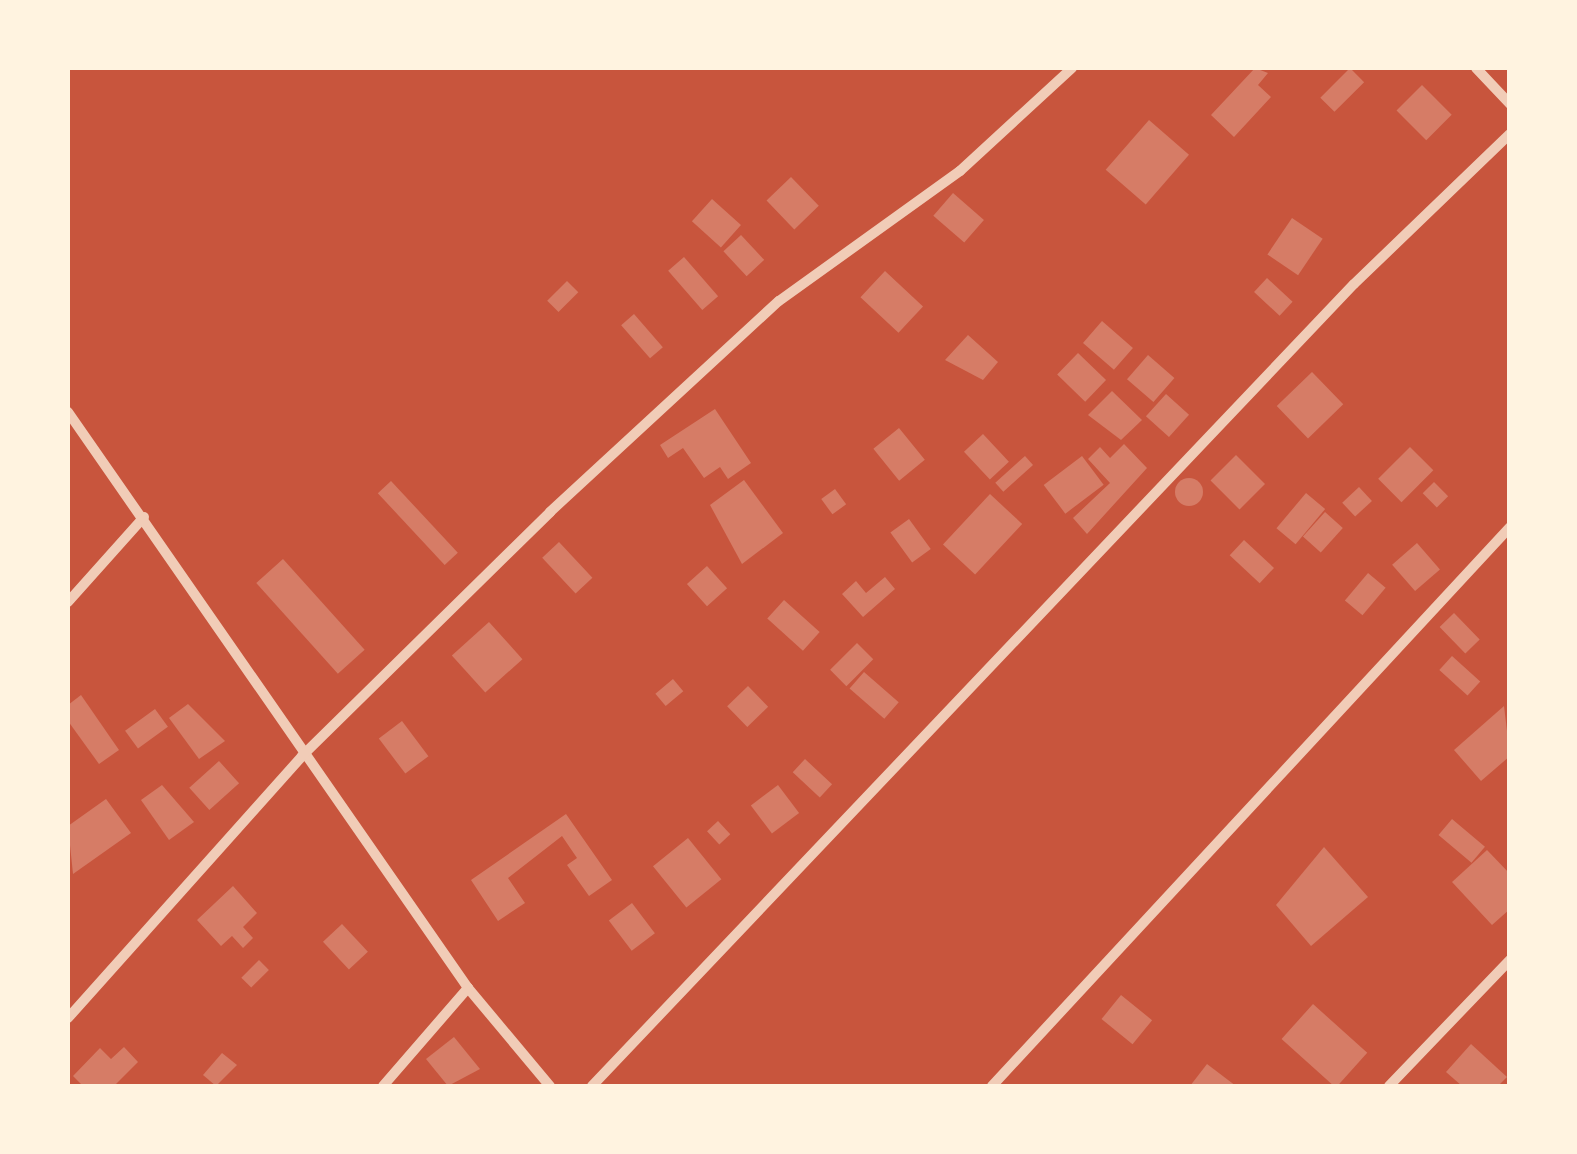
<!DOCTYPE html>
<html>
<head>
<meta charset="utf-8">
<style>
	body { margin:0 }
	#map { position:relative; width:1577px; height:1154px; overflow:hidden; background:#c8553d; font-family:"Nunito Sans",sans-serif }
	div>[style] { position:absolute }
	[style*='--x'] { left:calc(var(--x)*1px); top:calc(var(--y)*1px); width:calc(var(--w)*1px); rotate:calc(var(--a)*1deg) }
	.building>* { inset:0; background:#d67c66; transform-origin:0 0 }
	.round { border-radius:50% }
	.minor>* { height:10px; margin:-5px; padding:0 5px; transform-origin:5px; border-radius:5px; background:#f1ccb7 }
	span { translate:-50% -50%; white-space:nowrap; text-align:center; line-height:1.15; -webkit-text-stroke:8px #fff3e0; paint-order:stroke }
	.frame { position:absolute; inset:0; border:70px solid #fff3e0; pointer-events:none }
</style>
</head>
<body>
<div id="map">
	<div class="building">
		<i style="clip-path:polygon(1255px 68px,1268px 73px,1258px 85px,1271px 97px,1234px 137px,1211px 115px)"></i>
		<i style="left:1350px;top:68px;width:20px;height:42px;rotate:45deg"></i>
		<i style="left:1422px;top:85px;width:42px;height:36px;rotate:45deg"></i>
		<i style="left:1149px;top:120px;width:53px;height:66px;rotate:41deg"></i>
		<i style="left:791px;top:177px;width:40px;height:34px;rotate:46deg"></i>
		<i style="left:953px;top:193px;width:41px;height:30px;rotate:41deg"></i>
		<i style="left:712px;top:199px;width:39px;height:30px;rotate:42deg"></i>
		<i style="left:1292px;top:218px;width:37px;height:44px;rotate:34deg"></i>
		<i style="left:741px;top:235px;width:34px;height:24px;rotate:47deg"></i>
		<i style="left:684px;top:257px;width:52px;height:21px;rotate:49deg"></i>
		<i style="left:885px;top:271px;width:52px;height:36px;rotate:43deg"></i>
		<i style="left:1267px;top:278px;width:35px;height:19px;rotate:43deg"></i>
		<i style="left:567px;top:281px;width:16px;height:28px;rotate:45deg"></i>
		<i style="left:634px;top:314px;width:44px;height:17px;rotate:49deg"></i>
		<i style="left:1102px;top:321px;width:41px;height:29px;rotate:41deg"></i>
		<i style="clip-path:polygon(968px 335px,998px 362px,983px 380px,945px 360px)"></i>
		<i style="left:1078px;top:353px;width:39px;height:30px;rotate:44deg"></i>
		<i style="left:1148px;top:355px;width:35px;height:32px;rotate:41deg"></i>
		<i style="left:1312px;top:372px;width:45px;height:49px;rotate:46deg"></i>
		<i style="clip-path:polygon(1112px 391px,1142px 420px,1121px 440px,1088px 415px)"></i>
		<i style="left:1166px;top:394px;width:31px;height:30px;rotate:42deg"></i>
		<i style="clip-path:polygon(715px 409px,751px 463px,728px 479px,720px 467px,704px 478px,683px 448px,668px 458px,660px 445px)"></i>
		<i style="left:899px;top:428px;width:41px;height:33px;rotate:51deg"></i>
		<i style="left:983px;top:434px;width:38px;height:26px;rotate:47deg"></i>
		<i style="clip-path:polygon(1124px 444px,1147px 468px,1087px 534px,1073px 518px,1110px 483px,1088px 459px,1100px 447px,1110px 458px)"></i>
		<i style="left:1410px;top:447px;width:33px;height:45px;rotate:45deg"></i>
		<i style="left:1236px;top:455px;width:41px;height:36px;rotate:45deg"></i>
		<i style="left:1025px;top:456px;width:12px;height:40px;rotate:48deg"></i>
		<i style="left:1082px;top:456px;width:36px;height:48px;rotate:53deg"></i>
		<i class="round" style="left:1175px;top:478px;width:28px;height:28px"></i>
		<i style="clip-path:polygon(744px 480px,783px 533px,742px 564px,710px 505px)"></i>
		<i style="left:391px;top:481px;width:98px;height:18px;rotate:47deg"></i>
		<i style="left:1434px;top:482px;width:20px;height:16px;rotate:45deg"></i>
		<i style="left:1359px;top:487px;width:19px;height:23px;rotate:47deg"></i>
		<i style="left:835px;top:489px;width:19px;height:17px;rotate:54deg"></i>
		<i style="left:1306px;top:493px;width:25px;height:46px;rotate:40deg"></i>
		<i style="left:990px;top:494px;width:44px;height:69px;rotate:43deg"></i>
		<i style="left:1325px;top:512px;width:24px;height:33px;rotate:42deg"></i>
		<i style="left:909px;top:519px;width:37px;height:23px;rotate:54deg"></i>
		<i style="left:1244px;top:540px;width:41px;height:21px;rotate:43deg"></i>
		<i style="left:559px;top:542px;width:49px;height:23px;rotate:47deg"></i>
		<i style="left:1417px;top:543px;width:35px;height:33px;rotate:49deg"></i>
		<i style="left:283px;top:559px;width:122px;height:36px;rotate:48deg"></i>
		<i style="left:707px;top:566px;width:30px;height:27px;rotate:48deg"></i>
		<i style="left:1368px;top:573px;width:23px;height:36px;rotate:40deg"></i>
		<i style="clip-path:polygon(885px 577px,895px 589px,863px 617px,842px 594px,856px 581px,866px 593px)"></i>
		<i style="left:784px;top:600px;width:48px;height:25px;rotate:42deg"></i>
		<i style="left:1454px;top:613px;width:37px;height:20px;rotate:46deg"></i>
		<i style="left:489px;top:622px;width:50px;height:50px;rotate:48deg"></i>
		<i style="left:857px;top:643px;width:23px;height:38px;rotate:45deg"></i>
		<i style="left:1452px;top:656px;width:38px;height:19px;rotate:42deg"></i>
		<i style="left:864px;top:672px;width:46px;height:22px;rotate:41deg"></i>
		<i style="left:673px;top:679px;width:16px;height:23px;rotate:50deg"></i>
		<i style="left:748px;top:686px;width:29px;height:29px;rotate:46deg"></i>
		<i style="clip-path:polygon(81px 695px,119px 750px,99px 764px,68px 721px,68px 705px)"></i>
		<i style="clip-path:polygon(188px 704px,225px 741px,199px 759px,169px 718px)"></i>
		<i style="clip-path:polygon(1504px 706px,1510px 756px,1481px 781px,1454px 750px)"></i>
		<i style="left:155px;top:709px;width:22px;height:37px;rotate:54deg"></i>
		<i style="left:402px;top:721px;width:44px;height:29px;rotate:53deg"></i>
		<i style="left:805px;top:759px;width:37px;height:18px;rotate:43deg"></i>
		<i style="left:219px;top:761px;width:30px;height:40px;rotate:48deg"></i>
		<i style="clip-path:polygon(162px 785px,194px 822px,169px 840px,141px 800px)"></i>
		<i style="left:778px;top:785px;width:35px;height:34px;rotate:53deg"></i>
		<i style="clip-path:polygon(106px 799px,131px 833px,73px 874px,68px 826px)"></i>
		<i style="clip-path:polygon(566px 814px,612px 880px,589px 896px,567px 865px,577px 858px,562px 836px,508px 878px,525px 903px,498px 921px,471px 880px)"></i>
		<i style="left:1452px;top:819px;width:43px;height:21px;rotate:40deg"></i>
		<i style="left:718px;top:821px;width:18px;height:15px;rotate:47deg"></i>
		<i style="left:688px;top:838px;width:53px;height:45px;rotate:51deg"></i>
		<i style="clip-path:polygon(1324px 847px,1368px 897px,1311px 946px,1276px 905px)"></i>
		<i style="clip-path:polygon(1487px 850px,1510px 874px,1510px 909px,1492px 925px,1452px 882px)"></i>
		<i style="clip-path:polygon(233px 886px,257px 913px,243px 927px,253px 938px,243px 948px,232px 936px,221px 946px,197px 920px)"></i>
		<i style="left:632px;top:903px;width:38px;height:29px;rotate:53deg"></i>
		<i style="left:342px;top:924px;width:38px;height:26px;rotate:47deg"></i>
		<i style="left:259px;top:960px;width:14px;height:25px;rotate:45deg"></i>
		<i style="left:1121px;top:995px;width:40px;height:31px;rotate:39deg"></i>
		<i style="left:1313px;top:1004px;width:73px;height:47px;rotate:42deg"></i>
		<i style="clip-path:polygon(454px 1037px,480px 1069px,448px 1086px,426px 1059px)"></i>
		<i style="clip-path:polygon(1471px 1044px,1507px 1077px,1498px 1086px,1462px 1086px,1446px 1072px)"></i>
		<i style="clip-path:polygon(124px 1047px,138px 1062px,114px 1086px,83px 1086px,73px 1076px,100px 1048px,111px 1059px)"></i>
		<i style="clip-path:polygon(222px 1053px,237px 1065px,216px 1086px,203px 1075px)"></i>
		<i style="clip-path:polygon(1207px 1064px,1236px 1086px,1190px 1086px)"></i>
	</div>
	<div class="minor">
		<i style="--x:1476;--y:68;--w:50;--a:46.6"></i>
		<i style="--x:68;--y:412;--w:701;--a:55.22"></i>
		<i style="--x:468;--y:988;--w:128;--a:50.1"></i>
		<i style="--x:68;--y:602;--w:114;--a:-48.2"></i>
		<i style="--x:68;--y:1018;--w:351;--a:-48.2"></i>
		<i style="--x:302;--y:756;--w:348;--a:-44.5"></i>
		<i style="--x:550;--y:512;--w:311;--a:-42.7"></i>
		<i style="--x:779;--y:301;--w:223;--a:-35.7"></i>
		<i style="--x:960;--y:171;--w:152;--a:-42.6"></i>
		<i style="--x:383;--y:1086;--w:130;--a:-49.1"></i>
		<i style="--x:592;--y:1086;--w:1106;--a:-46.47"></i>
		<i style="--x:1354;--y:284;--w:216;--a:-43.9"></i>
		<i style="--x:992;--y:1086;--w:762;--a:-47.18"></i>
		<i style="--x:1389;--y:1086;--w:175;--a:-46.2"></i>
	</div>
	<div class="frame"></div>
</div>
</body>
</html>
